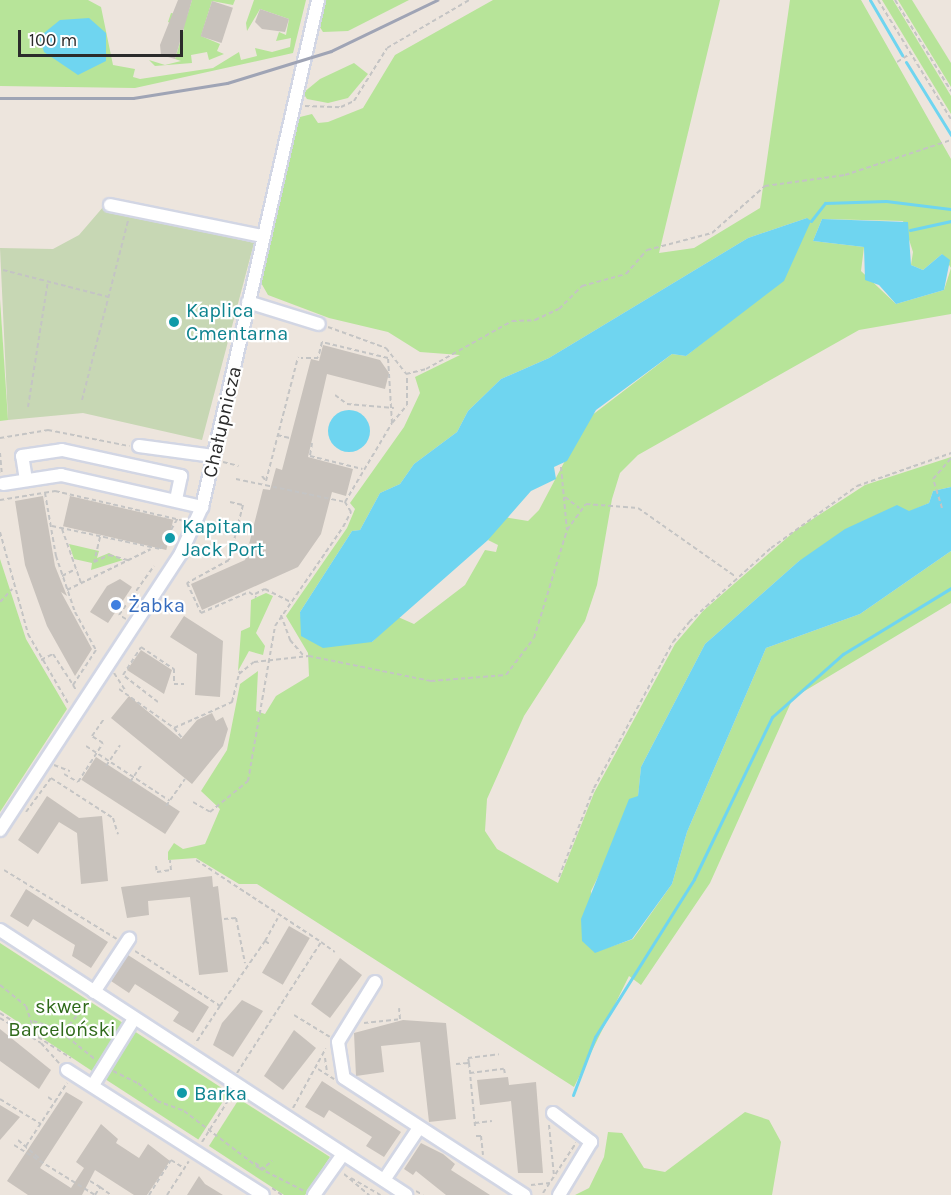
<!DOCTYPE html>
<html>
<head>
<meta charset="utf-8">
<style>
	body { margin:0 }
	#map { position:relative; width:951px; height:1195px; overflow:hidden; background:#ede5dd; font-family:Karla,sans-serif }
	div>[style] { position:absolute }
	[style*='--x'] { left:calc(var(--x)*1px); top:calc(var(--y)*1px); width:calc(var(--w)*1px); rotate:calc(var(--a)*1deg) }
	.green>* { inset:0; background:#b7e499; transform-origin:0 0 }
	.cemetery>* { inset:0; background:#c7d7b4 }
	.water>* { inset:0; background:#6fd5f0 }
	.round { border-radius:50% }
	.stream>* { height:3px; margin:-1.5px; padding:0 1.5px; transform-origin:1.5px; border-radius:1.5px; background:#6fd5f0 }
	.building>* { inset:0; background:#c8c2bc; transform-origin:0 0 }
	.path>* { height:2px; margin-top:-1px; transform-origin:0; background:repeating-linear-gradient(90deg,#c4c4c4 0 4.5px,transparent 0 7.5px) }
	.roads { filter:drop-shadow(2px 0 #d2d6e4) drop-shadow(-2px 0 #d2d6e4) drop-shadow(0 2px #d2d6e4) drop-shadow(0 -2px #d2d6e4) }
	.minor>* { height:12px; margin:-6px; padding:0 6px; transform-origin:6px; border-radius:6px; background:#fff }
	.rail>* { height:3px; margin:-1.5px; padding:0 1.5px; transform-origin:1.5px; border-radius:1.5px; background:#9fa4b5 }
	.dots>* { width:16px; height:16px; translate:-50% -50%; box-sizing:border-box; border:3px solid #fff; border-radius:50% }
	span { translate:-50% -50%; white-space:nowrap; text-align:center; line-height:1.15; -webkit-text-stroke:4.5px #fff; paint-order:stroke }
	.culture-label { font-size:20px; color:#0d838f }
	.left { translate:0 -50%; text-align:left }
	.street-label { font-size:20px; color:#2b2b2b }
	.shop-label { font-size:20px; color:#366cbe }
	.park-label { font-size:20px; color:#2f691a }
	.scale { position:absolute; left:18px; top:30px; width:165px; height:27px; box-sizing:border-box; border:3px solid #2b2b2b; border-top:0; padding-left:8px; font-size:18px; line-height:21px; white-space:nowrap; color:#2b2b2b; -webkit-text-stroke:4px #fff; paint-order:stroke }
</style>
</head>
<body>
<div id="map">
	<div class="green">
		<i style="clip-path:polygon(0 0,88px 0,101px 7px,113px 65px,135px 69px,133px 77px,140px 79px,213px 68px,239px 52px,241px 60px,257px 56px,255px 48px,272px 52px,290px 47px,291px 38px,276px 41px,279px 32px,286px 35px,289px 19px,260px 9px,247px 31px,246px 23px,254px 0,306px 0,293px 53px,135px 88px,0 86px)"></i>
		<i style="clip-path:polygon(192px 0,235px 0,233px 5px,212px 1px,201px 36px,220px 44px,217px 51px,224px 54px,209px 60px,207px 52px,191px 55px,192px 63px,155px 66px,149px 60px,165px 65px,181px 61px,175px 59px,184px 29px,168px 22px,171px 13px,187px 16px)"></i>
		<i style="clip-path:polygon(326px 0,409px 0,348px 31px,323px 32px,318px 24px)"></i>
		<i style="clip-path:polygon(evenodd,493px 0,720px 0,659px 253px,694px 248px,760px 208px,790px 0,861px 0,951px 159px,951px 314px,859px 330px,638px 455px,620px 473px,612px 499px,597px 585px,585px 621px,524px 716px,487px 799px,485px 831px,497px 849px,558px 883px,594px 793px,675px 644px,703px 611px,796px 530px,865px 485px,951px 457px,951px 487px,933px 491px,929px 503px,799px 561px,705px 644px,641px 767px,638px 797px,591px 891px,595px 952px,633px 939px,672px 884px,687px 832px,766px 648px,860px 614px,951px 551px,951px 603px,793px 698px,710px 883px,641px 985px,629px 976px,574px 1087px,257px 884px,239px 884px,196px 858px,168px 860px,168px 852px,174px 843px,183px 849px,205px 844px,220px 809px,201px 791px,227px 750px,240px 684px,258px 671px,256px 711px,265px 714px,276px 696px,309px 676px,308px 653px,286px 616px,347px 528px,355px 509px,350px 503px,404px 427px,420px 393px,415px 377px,460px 355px,420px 352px,388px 332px,329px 318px,268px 295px,260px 281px,295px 126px,300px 117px,312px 114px,318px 123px,328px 122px,363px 108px,395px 55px,493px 0,807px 218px,759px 298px,686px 356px,672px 354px,587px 419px,539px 510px,528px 521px,504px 517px,488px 540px,498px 545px,496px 552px,485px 550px,465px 585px,414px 624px,398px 617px,372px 642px,302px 623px,300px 612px,352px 531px,360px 530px,380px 493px,400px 484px,414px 464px,457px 432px,468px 411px,501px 379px,549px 358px,748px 238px,807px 218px,493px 0,822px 219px,903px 221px,913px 252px,911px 265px,923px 270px,942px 254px,951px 268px,944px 290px,896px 304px,861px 271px,864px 247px,813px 241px,822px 219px)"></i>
		<i style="clip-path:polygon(882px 0,893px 0,951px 96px,951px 114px)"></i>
		<i style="clip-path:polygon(898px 0,912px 0,951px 63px,951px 87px)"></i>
		<i style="clip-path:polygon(354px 63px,368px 74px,348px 98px,328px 103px,307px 99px,303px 93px,320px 79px)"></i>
		<i style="clip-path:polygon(0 299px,8px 420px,0 421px)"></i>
		<i style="clip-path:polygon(69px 544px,99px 551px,97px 558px,109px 553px,123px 560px,91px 570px,92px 563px,74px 559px)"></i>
		<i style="clip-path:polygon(0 559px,26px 639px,67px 709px,0 812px)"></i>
		<i style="clip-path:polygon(266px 593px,273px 596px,256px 633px,265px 646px,263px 655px,249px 651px,238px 671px,241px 631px,250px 627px,251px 600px)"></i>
		<i style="clip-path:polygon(0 943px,123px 1023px,92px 1071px,0 1010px)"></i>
		<i style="left:134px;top:1031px;width:113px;height:56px;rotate:33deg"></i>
		<i style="clip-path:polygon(239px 1099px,330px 1157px,305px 1195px,284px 1195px,209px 1146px)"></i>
		<i style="clip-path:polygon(745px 1112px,769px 1120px,781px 1142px,772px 1195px,575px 1195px,589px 1188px,604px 1157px,608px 1132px,622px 1133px,644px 1168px,665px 1172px)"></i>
	</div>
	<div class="cemetery">
		<i style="clip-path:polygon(110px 199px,136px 205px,134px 214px,254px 243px,202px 440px,83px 413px,8px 420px,0 248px,53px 249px,79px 235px)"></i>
	</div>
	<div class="water">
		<i style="clip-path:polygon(89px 18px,106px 33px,106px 61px,78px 75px,44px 52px,39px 37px,60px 20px)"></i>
		<i style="clip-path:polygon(807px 218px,811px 221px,784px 281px,686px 356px,672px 354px,596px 410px,567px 461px,554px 467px,556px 479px,531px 491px,488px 540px,372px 642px,323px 648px,301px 636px,300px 612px,352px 531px,360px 530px,380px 493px,400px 484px,414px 464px,457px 432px,468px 411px,501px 379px,549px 358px,748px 238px)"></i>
		<i style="clip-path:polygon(822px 219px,908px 222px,911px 265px,923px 270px,942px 254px,950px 260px,944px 290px,896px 304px,879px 285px,865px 280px,864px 247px,813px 241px)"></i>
		<i class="round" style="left:328px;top:410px;width:42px;height:42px"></i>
		<i style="clip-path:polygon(951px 487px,951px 551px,860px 614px,766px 648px,687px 832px,672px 884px,632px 939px,595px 953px,582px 941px,581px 919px,629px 799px,638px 796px,641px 767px,705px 644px,799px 561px,845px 529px,897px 505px,909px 511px,929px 503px,933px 491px)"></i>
	</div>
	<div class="stream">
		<i style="--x:870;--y:0;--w:64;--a:59.8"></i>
		<i style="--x:906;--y:62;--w:86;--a:58.3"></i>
		<i style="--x:811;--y:221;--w:23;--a:-52"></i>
		<i style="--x:825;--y:203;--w:61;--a:-1.9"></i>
		<i style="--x:886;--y:201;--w:65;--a:7"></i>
		<i style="--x:910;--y:230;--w:42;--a:-12.4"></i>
		<i style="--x:573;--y:1095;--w:62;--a:-69.2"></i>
		<i style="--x:595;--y:1037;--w:186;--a:-57.9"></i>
		<i style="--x:694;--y:879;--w:180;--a:-64.3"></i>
		<i style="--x:772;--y:717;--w:95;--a:-41.6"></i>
		<i style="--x:843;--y:654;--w:127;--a:-31.4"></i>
	</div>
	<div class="building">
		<i style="clip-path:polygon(178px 0,192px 0,175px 59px,161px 55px,160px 45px)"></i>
		<i style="left:212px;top:1px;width:22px;height:37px;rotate:18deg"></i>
		<i style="clip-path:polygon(260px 9px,289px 19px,285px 32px,262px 29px,255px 22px)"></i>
		<i style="clip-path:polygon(323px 345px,380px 360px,389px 373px,385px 389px,327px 374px,308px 457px,353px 469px,346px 496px,332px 492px,321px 534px,298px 567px,202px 610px,191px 584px,245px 560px,263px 489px,270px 490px,276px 468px,282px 470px,311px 359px,319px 361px)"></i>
		<i style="clip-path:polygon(43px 496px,55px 566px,67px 596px,61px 592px,92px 649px,75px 676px,47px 626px,25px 565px,15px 501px)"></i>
		<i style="left:70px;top:496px;width:106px;height:31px;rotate:13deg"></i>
		<i style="clip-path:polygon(120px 579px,132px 587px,108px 623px,90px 612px,107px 586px)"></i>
		<i style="clip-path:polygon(184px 616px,223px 641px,220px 697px,195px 695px,197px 654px,170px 637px)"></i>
		<i style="clip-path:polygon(141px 650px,172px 670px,164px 694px,127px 670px)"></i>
		<i style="clip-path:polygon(129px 696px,181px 739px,197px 720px,212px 713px,216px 721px,223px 717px,228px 729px,223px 746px,192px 784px,111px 718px)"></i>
		<i style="left:96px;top:757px;width:100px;height:27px;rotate:33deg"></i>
		<i style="clip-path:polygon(47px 796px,79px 818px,102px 816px,108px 881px,81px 884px,77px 833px,59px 822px,38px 854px,18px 840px)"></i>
		<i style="clip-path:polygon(212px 876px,213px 887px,218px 886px,228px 972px,199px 975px,190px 897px,148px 901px,149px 915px,127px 918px,121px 887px)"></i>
		<i style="clip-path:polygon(26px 889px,108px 942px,91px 968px,72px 956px,75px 945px,33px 919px,28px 927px,10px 916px)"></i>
		<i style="left:289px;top:926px;width:24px;height:54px;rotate:30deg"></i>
		<i style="clip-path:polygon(128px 955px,209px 1007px,193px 1033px,173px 1021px,179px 1012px,135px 984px,129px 993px,111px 981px)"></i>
		<i style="clip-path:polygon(340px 958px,362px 975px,330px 1018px,311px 1004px)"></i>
		<i style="clip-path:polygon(242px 1000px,263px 1011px,233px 1057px,213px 1045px,222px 1023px)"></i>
		<i style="clip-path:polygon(403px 1020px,446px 1023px,456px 1119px,429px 1122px,420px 1042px,381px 1046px,384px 1072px,356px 1076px,354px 1033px)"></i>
		<i style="clip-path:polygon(0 1029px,51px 1070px,39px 1089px,0 1061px)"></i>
		<i style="clip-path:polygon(294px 1030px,316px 1048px,283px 1090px,264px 1076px)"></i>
		<i style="clip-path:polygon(508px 1077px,509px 1085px,536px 1082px,543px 1173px,518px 1173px,511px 1101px,480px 1105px,477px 1080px)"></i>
		<i style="clip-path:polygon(322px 1081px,401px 1132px,384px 1157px,366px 1146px,372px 1137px,329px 1110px,324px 1118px,305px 1107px)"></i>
		<i style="clip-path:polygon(66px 1092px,83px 1102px,40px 1168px,71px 1188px,84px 1168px,76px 1162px,101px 1124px,118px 1139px,116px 1143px,139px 1158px,148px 1144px,170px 1161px,147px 1195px,134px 1195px,95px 1170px,82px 1195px,28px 1195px,7px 1181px)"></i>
		<i style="clip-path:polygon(0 1105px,20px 1117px,0 1140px)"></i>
		<i style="clip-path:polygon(421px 1143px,443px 1154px,455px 1164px,451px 1170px,490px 1195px,446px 1195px,416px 1171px,413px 1175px,404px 1169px)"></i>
		<i style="clip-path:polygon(199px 1176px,205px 1184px,223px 1195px,187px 1195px)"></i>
	</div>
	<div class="path">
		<i style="--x:878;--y:0;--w:140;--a:58.5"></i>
		<i style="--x:895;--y:0;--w:107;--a:58.4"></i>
		<i style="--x:897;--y:62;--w:15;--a:-32"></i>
		<i style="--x:305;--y:106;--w:36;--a:2"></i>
		<i style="--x:341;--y:107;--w:14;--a:-25"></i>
		<i style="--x:354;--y:101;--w:62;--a:-58.1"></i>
		<i style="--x:387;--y:48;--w:95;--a:-30.3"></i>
		<i style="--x:3;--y:270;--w:109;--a:14.3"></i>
		<i style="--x:328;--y:327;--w:62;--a:19.9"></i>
		<i style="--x:386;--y:348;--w:33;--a:52"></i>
		<i style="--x:406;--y:374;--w:21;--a:-14"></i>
		<i style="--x:426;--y:369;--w:98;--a:-29.2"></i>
		<i style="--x:512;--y:321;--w:23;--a:-2"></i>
		<i style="--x:535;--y:320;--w:26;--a:-25"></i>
		<i style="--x:559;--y:309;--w:33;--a:-45"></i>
		<i style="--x:582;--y:286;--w:46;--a:-15.3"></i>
		<i style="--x:626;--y:274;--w:32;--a:-49"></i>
		<i style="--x:647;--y:250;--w:67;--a:-14.7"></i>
		<i style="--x:712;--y:233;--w:71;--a:-41.6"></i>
		<i style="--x:765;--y:186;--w:81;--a:-7.8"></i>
		<i style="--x:845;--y:175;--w:112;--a:-18.3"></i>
		<i style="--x:335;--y:395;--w:15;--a:37"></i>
		<i style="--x:347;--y:404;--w:47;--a:4.9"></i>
		<i style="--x:82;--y:400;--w:185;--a:-75.6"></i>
		<i style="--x:28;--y:407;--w:128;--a:-81"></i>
		<i style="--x:392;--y:423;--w:23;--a:-50"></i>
		<i style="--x:407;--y:405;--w:30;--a:-90"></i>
		<i style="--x:277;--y:435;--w:13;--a:13"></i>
		<i style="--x:0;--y:438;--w:49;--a:-9.5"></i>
		<i style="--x:48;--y:430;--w:83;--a:11.2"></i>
		<i style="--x:312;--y:443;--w:13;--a:99"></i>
		<i style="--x:310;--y:456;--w:54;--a:14"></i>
		<i style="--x:0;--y:453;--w:21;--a:85"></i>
		<i style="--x:223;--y:462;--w:16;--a:14"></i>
		<i style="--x:561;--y:467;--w:63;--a:84.6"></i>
		<i style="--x:262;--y:476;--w:6;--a:51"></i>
		<i style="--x:236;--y:479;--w:111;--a:11.9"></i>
		<i style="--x:266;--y:481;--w:128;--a:-75.5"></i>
		<i style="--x:45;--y:493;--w:64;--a:80.1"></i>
		<i style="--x:56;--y:556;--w:59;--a:71.3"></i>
		<i style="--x:75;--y:612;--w:43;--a:61.1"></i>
		<i style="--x:96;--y:650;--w:42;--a:123.3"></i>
		<i style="--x:73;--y:685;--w:6;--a:59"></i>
		<i style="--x:565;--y:497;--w:18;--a:38"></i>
		<i style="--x:0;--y:500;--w:56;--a:-9.3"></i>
		<i style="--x:55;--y:491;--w:133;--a:13"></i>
		<i style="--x:230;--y:502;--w:13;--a:13"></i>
		<i style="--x:243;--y:505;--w:57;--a:104.3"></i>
		<i style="--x:229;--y:560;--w:48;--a:151.3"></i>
		<i style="--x:187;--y:583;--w:33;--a:65"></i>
		<i style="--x:201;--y:613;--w:52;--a:-23.6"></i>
		<i style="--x:249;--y:592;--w:9;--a:36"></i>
		<i style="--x:942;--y:508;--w:30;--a:-107"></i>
		<i style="--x:933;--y:479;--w:28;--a:-49"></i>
		<i style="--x:239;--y:524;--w:14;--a:12"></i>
		<i style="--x:52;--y:526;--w:110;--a:12"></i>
		<i style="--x:160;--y:549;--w:36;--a:-60"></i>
		<i style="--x:62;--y:529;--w:57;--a:70.6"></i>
		<i style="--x:0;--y:532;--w:106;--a:74.6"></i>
		<i style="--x:28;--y:634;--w:80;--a:59.9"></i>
		<i style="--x:100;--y:537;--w:26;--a:103"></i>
		<i style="--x:94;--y:562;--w:17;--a:-25"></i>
		<i style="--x:109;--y:555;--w:20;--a:15"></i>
		<i style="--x:232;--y:547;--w:16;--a:15"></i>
		<i style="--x:62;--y:576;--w:16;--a:-27"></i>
		<i style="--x:67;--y:590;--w:93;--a:-26"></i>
		<i style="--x:255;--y:594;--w:11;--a:-27"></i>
		<i style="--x:265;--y:589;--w:28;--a:27"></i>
		<i style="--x:0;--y:602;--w:18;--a:-47"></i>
		<i style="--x:281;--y:615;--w:27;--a:70"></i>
		<i style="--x:290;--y:640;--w:21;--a:49"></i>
		<i style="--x:126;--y:619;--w:8;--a:-150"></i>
		<i style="--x:119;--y:615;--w:60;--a:-54.5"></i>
		<i style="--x:41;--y:660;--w:13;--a:-27"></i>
		<i style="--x:53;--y:654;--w:37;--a:57"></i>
		<i style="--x:114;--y:673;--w:20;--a:57"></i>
		<i style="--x:239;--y:674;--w:19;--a:-39"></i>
		<i style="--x:254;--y:662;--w:55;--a:-6.2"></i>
		<i style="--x:309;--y:656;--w:125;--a:11.6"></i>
		<i style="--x:431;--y:681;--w:75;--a:-4.6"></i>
		<i style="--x:506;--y:675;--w:46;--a:-52.9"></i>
		<i style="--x:534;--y:638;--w:113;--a:-73"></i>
		<i style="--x:567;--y:530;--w:32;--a:-54"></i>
		<i style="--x:586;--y:504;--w:52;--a:4.4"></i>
		<i style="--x:638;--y:508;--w:120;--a:35.1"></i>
		<i style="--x:119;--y:689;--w:67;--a:35.3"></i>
		<i style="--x:174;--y:728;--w:64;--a:-24.1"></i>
		<i style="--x:232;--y:702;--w:32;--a:-76"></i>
		<i style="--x:158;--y:702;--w:44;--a:-142.4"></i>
		<i style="--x:123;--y:675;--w:33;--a:-57"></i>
		<i style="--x:141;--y:647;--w:40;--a:34"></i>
		<i style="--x:174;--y:669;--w:15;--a:90"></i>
		<i style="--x:174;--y:684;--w:10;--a:0"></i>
		<i style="--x:174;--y:728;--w:14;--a:51"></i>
		<i style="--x:86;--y:746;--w:100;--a:33.2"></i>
		<i style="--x:54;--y:765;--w:17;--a:21"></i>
		<i style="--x:106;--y:766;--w:25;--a:-56"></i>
		<i style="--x:64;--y:774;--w:16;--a:30"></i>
		<i style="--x:78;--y:782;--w:46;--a:-57.3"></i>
		<i style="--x:103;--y:743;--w:13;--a:-148"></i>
		<i style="--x:92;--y:736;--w:21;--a:-55"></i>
		<i style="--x:130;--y:782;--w:22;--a:-56"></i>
		<i style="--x:193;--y:802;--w:20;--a:30"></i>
		<i style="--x:210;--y:812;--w:49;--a:-39.2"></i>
		<i style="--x:248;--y:781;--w:157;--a:-80.1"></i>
		<i style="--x:275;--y:626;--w:120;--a:-55.5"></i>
		<i style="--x:343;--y:527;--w:17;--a:-62"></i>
		<i style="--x:351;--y:512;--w:12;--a:-121"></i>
		<i style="--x:345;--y:502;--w:92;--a:-59.3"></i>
		<i style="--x:392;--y:423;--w:65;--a:-93.5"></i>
		<i style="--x:388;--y:358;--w:68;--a:-166.4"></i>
		<i style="--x:322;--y:342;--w:16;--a:104"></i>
		<i style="--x:318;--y:358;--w:17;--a:180"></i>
		<i style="--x:166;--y:806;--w:33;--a:-55"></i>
		<i style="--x:26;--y:812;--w:42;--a:-53.7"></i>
		<i style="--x:51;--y:778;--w:74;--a:32.8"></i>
		<i style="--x:113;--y:818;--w:17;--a:73"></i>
		<i style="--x:196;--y:860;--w:148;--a:33.2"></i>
		<i style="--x:156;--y:866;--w:6;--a:81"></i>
		<i style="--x:157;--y:872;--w:14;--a:-8"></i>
		<i style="--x:171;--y:870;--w:10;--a:-96"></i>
		<i style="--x:4;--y:870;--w:132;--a:31.4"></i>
		<i style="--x:559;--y:877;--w:96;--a:-68.5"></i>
		<i style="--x:594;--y:788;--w:166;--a:-61.6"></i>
		<i style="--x:673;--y:642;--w:26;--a:-51"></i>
		<i style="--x:689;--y:622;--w:110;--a:-42.1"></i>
		<i style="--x:771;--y:548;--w:106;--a:-35.8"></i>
		<i style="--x:857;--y:486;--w:100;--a:-19.3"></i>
		<i style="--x:224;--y:919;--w:12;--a:-5"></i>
		<i style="--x:236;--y:918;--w:46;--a:78.7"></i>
		<i style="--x:265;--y:941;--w:26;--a:-61"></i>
		<i style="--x:135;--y:951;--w:101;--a:32.9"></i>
		<i style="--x:220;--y:1006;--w:45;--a:123.3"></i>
		<i style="--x:0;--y:985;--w:33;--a:39"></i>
		<i style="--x:26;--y:1006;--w:33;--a:72"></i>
		<i style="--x:220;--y:1006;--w:79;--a:-55.3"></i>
		<i style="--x:265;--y:941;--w:7;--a:34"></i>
		<i style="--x:0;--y:1013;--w:84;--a:32.4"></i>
		<i style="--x:294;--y:1015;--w:42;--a:31.4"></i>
		<i style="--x:0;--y:1018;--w:48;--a:31.4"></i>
		<i style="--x:41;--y:1043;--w:27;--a:48"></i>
		<i style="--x:33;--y:1021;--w:33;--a:18"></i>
		<i style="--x:64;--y:1031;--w:38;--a:-50"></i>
		<i style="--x:364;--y:1023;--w:36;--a:-6"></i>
		<i style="--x:400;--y:1019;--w:11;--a:-95"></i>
		<i style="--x:61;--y:1032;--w:45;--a:38.7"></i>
		<i style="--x:325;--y:1058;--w:15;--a:82"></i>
		<i style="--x:469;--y:1063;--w:5;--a:-101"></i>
		<i style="--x:468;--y:1058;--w:31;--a:-7"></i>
		<i style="--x:456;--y:1064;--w:13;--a:-4"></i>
		<i style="--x:469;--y:1063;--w:10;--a:84"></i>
		<i style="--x:318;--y:1069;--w:19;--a:32"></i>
		<i style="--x:113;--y:1071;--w:28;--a:26"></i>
		<i style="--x:138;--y:1083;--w:26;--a:43"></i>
		<i style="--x:157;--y:1101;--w:29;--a:20"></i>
		<i style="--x:184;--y:1111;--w:94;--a:37.2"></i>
		<i style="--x:259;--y:1168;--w:51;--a:27.1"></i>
		<i style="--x:237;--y:1073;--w:156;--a:-57.3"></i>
		<i style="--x:321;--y:942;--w:17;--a:36"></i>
		<i style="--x:48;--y:1097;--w:9;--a:36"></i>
		<i style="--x:0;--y:1099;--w:48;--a:31.4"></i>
		<i style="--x:293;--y:1108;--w:68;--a:-61.2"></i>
		<i style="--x:475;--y:1123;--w:17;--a:-7"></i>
		<i style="--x:549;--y:1125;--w:51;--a:84.4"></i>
		<i style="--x:475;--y:1126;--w:53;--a:-95.4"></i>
		<i style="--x:470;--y:1073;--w:34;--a:-7"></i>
		<i style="--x:504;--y:1069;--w:5;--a:79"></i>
		<i style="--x:476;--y:1136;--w:5;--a:0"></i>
		<i style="--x:481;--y:1136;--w:19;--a:84"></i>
		<i style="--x:18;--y:1140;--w:29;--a:41"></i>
		<i style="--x:202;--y:1142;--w:54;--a:-57.8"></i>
		<i style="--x:14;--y:1145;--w:95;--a:31.7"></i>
		<i style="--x:26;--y:1146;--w:75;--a:-56.9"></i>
		<i style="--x:255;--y:1163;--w:15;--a:32"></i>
		<i style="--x:266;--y:1166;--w:8;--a:-40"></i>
		<i style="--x:344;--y:1174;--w:33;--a:40"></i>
		<i style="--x:351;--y:1178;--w:34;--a:30"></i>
		<i style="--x:90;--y:1181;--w:12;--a:31"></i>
		<i style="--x:531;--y:1185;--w:19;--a:-6"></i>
		<i style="--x:272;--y:1188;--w:12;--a:35"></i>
		<i style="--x:416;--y:1191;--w:8;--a:30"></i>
		<i style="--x:543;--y:1193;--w:60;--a:-56.6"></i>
		<i style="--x:95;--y:1195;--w:9;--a:-58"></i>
		<i style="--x:100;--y:1187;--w:14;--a:36"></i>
		<i style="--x:149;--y:1195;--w:41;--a:-57.8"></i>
		<i style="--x:171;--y:1160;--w:15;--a:32"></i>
		<i style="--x:167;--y:1195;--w:40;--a:-57.1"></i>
	</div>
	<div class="roads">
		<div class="minor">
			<i style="--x:110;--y:205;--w:156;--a:11.5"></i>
			<i style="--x:248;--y:302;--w:74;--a:17.2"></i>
			<i style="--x:139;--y:446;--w:75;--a:7.7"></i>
			<i style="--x:26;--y:480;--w:24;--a:-99"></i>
			<i style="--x:22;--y:456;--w:40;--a:-8.5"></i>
			<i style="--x:62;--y:450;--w:122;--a:12.3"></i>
			<i style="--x:181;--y:476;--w:25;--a:102"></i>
			<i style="--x:3;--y:484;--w:59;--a:-8.8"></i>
			<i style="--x:61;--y:475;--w:145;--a:12.8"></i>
			<i style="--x:0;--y:830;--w:331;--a:-56.8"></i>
			<i style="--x:181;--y:553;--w:51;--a:-65.5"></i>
			<i style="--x:202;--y:507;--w:520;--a:-77.11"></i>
			<i style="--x:0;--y:930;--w:485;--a:33.1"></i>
			<i style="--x:375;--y:982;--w:70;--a:121.7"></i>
			<i style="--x:338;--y:1042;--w:36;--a:81"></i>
			<i style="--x:344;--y:1078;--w:215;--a:33"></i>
			<i style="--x:94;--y:992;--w:64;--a:-56.6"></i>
			<i style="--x:67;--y:1070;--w:232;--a:32.5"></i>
			<i style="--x:93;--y:1085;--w:78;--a:-58.2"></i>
			<i style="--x:553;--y:1113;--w:48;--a:37.3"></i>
			<i style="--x:591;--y:1142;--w:62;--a:121.1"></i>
			<i style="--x:384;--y:1180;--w:63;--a:-56.1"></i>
			<i style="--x:314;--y:1195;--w:50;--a:-54.7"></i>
		</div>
	</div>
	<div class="rail">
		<i style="--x:0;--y:98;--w:133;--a:0"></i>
		<i style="--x:133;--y:98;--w:95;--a:-9.1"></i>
		<i style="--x:227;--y:83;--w:109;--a:-17.1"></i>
		<i style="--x:331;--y:51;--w:118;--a:-25.7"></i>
	</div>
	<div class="dots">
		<i style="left:174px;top:322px;background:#0f9aa8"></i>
		<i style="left:170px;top:538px;background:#0f9aa8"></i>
		<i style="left:116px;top:605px;background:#3f7fe0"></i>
		<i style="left:182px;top:1093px;background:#0f9aa8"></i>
	</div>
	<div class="culture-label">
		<span class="left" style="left:186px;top:322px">Kaplica<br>Cmentarna</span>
		<span class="left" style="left:182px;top:538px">Kapitan<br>Jack Port</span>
		<span class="left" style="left:194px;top:1093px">Barka</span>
	</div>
	<div class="street-label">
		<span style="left:222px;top:422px;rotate:-77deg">Chałupnicza</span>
	</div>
	<div class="shop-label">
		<span class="left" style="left:128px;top:605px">Żabka</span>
	</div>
	<div class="park-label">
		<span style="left:62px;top:1018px">skwer<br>Barceloński</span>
	</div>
	<div class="scale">100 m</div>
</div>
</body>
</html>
